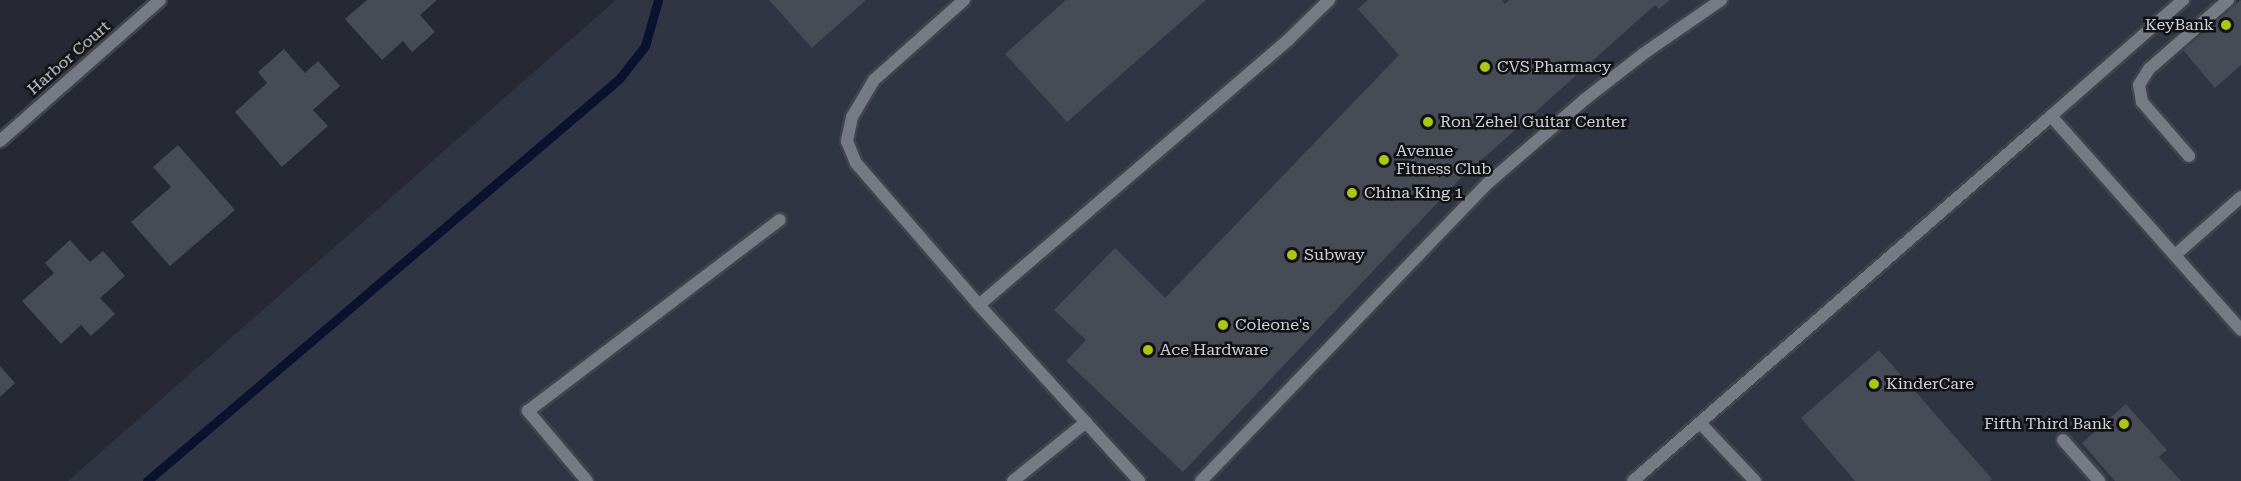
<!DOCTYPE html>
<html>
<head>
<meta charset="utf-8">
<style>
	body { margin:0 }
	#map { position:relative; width:2241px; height:481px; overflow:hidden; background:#262933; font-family:"Roboto Serif",serif }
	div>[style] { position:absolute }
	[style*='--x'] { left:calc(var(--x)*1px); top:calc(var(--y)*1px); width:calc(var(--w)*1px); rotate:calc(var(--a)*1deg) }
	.built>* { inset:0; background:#303543 }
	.stream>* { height:9px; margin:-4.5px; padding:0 4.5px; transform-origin:4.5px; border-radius:4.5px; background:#0a122f }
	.building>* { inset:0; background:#474b55 }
	.roads { filter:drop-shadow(2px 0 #41444b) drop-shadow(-2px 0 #41444b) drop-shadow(0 2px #41444b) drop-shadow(0 -2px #41444b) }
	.lane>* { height:12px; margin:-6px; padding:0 6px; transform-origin:6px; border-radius:6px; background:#767a85 }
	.street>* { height:12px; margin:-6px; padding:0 6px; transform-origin:6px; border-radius:6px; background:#767a85 }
	.dots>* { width:16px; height:16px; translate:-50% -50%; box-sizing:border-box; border:3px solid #111216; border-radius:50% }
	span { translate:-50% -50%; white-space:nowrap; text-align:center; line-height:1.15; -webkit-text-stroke:5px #111216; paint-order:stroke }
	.poi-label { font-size:16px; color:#ced1d7 }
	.right { translate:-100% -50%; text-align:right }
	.left { translate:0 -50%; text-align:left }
	.street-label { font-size:16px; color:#ced1d7 }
</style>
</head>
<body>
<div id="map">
	<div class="built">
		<i style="clip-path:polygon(616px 0,2241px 0,2241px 481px,68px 481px)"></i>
	</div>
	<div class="stream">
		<i style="--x:147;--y:481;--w:620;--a:-40.42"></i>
		<i style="--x:619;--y:79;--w:42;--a:-51.8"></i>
		<i style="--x:645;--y:46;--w:48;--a:-74.2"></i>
	</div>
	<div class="building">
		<i style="clip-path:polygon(367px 0,437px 0,420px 15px,435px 32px,412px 52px,403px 41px,382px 60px,345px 19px)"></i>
		<i style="clip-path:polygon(769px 0,866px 0,812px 48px)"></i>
		<i style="clip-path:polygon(1066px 0,1206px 0,1067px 122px,1005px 54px)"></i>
		<i style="clip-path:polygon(1368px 0,1502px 0,1505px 4px,1509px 0,1670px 0,1659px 9px,1655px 5px,1459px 180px,1183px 472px,1066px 361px,1086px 340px,1054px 310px,1115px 248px,1165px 298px,1399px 55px,1358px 9px)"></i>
		<i style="clip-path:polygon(2241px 0,2241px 65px,2215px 88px,2183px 50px)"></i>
		<i style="clip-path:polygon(284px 49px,305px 73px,318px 61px,340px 86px,313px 110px,328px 126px,282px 167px,235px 112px,267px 83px,258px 72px)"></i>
		<i style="clip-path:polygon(178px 145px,235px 210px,170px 266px,131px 222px,171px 187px,153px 167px)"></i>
		<i style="clip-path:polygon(70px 240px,90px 262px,103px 251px,125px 276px,100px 298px,115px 314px,91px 336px,81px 325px,61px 344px,22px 301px,54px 273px,45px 263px)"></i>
		<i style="clip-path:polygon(1879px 350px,1992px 479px,1990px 481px,1855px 481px,1801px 418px)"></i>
		<i style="clip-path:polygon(0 366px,15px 383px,0 397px)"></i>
		<i style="clip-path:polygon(2126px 404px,2167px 450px,2159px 457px,2181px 481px,2115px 481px,2082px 443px)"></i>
	</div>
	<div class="roads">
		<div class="lane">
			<i style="--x:964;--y:0;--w:120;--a:138.4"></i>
			<i style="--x:874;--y:80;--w:43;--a:120.7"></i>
			<i style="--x:852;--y:117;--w:25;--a:102"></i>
			<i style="--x:847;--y:141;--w:24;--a:68"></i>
			<i style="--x:856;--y:163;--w:188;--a:49.1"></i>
			<i style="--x:979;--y:305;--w:238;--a:47.7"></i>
			<i style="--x:2051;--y:116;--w:176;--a:-41.3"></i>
			<i style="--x:2189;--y:156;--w:72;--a:-131"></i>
			<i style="--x:2142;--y:102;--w:17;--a:-100"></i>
			<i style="--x:2139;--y:85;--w:19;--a:-58"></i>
			<i style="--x:2149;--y:69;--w:105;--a:-41.1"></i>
			<i style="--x:2175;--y:255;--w:88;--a:-41.3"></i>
			<i style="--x:979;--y:305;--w:406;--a:-40.6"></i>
			<i style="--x:1287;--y:41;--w:59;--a:-44.3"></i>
			<i style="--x:1700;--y:423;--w:80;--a:46.5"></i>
			<i style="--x:2063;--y:440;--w:55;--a:48.7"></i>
			<i style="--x:1201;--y:481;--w:414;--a:-46.1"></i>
			<i style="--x:1488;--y:183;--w:127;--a:-40.8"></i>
			<i style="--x:1584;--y:100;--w:75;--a:-37.9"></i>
			<i style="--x:1643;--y:54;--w:95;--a:-34.7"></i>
			<i style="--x:1633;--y:481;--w:555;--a:-41.13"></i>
			<i style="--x:2051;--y:116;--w:286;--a:48.4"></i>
		</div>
		<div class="street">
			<i style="--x:0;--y:141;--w:213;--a:-41.4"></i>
			<i style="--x:587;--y:481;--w:92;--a:-130.1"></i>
			<i style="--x:528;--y:411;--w:316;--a:-37.2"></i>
			<i style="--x:1013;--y:481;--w:94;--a:-38.9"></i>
		</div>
	</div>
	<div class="dots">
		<i style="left:2226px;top:25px;background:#acc611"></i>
		<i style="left:1485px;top:67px;background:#acc611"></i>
		<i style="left:1428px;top:122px;background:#acc611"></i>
		<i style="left:1384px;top:160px;background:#acc611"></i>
		<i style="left:1352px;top:193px;background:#acc611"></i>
		<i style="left:1292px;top:255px;background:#acc611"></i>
		<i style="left:1223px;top:325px;background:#acc611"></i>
		<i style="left:1148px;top:350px;background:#acc611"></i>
		<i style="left:1874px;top:384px;background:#acc611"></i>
		<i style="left:2124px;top:424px;background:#acc611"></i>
	</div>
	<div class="poi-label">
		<span class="right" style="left:2214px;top:25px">KeyBank</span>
		<span class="left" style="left:1497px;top:67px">CVS Pharmacy</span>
		<span class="left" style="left:1440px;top:122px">Ron Zehel Guitar Center</span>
		<span class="left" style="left:1396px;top:160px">Avenue<br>Fitness Club</span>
		<span class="left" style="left:1364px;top:193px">China King 1</span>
		<span class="left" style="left:1304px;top:255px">Subway</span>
		<span class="left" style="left:1235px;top:325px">Coleone's</span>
		<span class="left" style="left:1160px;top:350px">Ace Hardware</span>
		<span class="left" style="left:1886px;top:384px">KinderCare</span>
		<span class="right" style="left:2112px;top:424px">Fifth Third Bank</span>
	</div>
	<div class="street-label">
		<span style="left:69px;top:58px;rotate:-41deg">Harbor Court</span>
	</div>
</div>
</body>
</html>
